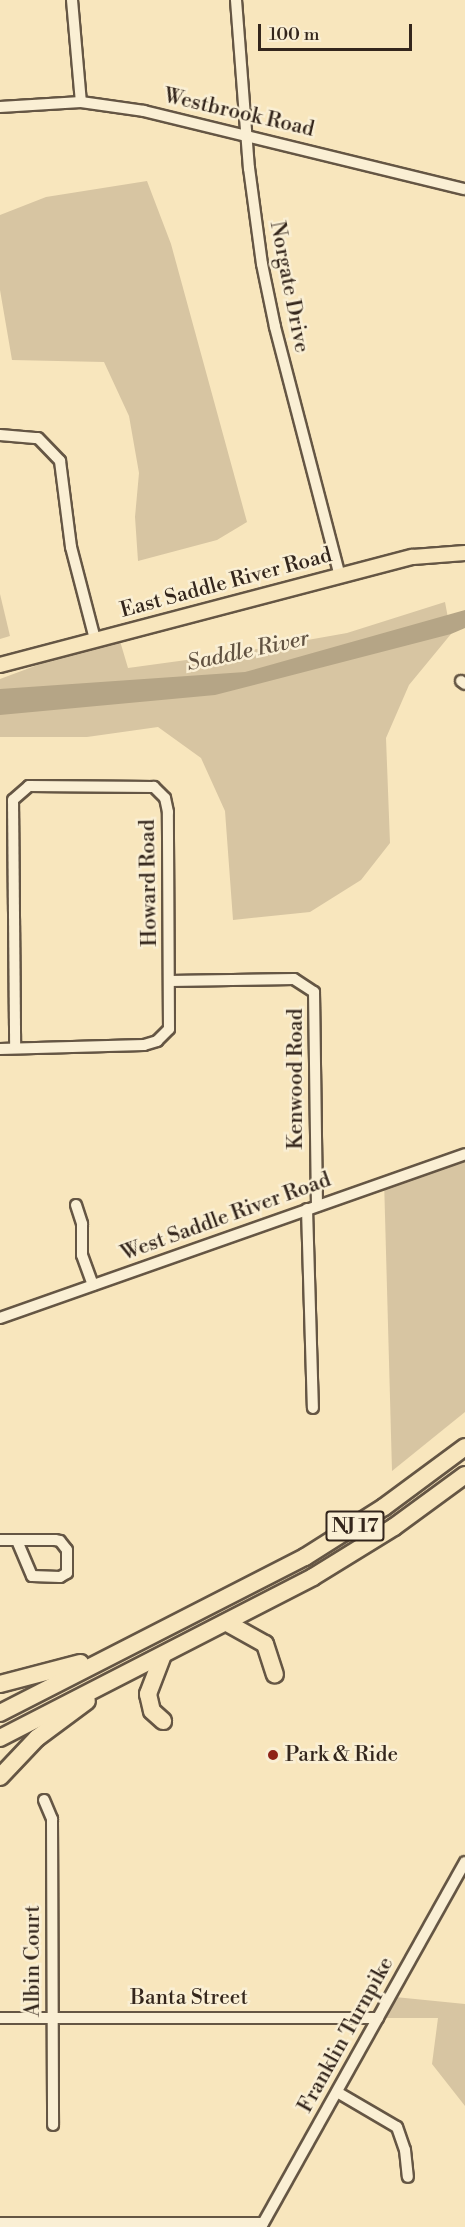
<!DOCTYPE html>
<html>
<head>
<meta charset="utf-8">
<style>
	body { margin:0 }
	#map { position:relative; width:465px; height:2227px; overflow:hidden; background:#f8e6bd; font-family:"Libre Bodoni",serif }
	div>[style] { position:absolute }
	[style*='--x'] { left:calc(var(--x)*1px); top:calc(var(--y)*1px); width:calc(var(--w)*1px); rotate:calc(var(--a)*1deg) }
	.green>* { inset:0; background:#d7c5a2 }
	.water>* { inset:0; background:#b5a586 }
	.roads { filter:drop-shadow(2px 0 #655644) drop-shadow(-2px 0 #655644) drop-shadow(0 2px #655644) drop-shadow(0 -2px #655644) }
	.minor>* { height:10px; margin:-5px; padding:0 5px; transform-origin:5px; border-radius:5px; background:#faefd4 }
	.major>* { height:14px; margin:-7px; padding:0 7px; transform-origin:7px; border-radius:7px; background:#f8e6bd }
	.highway>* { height:16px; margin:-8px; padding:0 8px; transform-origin:8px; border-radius:8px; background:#f8e6bd }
	.dots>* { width:16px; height:16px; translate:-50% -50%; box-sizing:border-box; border:3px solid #faefd4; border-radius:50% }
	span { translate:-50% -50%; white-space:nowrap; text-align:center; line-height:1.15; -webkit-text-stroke:5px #faefd4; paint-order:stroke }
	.shield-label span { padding:2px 4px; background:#faefd4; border:2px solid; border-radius:4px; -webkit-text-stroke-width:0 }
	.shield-label { font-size:20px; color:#34261c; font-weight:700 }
	.street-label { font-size:21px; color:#34261c }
	.poi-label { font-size:21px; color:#34261c }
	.left { translate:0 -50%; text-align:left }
	.water-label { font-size:22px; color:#615241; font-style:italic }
	.scale { position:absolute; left:258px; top:24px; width:154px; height:27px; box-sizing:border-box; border:3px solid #34261c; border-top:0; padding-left:8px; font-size:18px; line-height:21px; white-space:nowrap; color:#34261c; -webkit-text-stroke:4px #faefd4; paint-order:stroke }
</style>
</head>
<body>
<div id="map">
	<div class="green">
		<i style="clip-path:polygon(147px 181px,171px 244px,247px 522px,217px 540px,138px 561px,135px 517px,139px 473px,129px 416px,104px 362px,12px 360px,0 290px,0 215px,46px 197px)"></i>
		<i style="clip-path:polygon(0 594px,10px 636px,0 639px)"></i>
		<i style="clip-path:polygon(445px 602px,451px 634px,409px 685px,386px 738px,390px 843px,361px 880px,310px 912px,233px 920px,225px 811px,201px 758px,158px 727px,87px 737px,0 737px,0 679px,51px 660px,120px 641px,128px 668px,223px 655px,347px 633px)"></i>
		<i style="clip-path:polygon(465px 1153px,465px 1412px,392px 1471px,384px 1179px)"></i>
		<i style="clip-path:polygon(395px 1997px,465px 2004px,465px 2106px,432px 2064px,438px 2018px,378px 2018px,388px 2011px)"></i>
	</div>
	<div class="water">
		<i style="clip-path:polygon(465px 610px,465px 628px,451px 634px,215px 695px,0 715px,0 689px,245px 672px)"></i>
	</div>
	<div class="roads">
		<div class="minor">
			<i style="--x:72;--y:0;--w:102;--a:85"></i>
			<i style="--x:236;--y:0;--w:169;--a:85.6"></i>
			<i style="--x:249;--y:168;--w:97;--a:82.3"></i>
			<i style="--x:262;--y:264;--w:64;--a:78.3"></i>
			<i style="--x:275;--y:327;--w:257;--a:75.4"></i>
			<i style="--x:0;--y:107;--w:81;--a:-3.5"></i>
			<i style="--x:81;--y:102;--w:64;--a:8.1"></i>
			<i style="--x:144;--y:111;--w:330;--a:13.7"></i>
			<i style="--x:0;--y:435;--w:38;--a:5"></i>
			<i style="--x:38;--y:438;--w:32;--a:46"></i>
			<i style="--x:60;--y:461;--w:87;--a:82.7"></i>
			<i style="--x:71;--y:547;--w:95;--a:75.4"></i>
			<i style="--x:461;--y:681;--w:5;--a:37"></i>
			<i style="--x:170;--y:981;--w:124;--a:-0.9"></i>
			<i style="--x:294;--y:979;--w:24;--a:33"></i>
			<i style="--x:314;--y:992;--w:214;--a:89.2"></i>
			<i style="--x:0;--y:1049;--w:144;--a:-1.6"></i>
			<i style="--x:144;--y:1045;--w:14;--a:-17"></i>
			<i style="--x:157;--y:1041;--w:17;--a:-45"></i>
			<i style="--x:169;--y:1029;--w:217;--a:-90.3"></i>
			<i style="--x:168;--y:812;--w:14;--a:-102"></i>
			<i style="--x:165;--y:798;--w:16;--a:-135"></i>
			<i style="--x:154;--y:787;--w:125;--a:-179.5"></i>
			<i style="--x:29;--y:786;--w:21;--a:139"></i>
			<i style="--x:13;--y:800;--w:246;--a:89.5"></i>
			<i style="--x:76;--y:1205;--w:20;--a:72"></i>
			<i style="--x:82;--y:1224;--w:31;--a:90"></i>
			<i style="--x:82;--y:1255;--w:32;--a:70"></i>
			<i style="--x:307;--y:1209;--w:199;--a:88.3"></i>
			<i style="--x:0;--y:1318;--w:493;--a:-19.4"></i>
			<i style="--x:0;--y:1540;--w:55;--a:0"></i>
			<i style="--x:55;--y:1540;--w:5;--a:11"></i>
			<i style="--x:60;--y:1541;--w:11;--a:52"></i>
			<i style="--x:67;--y:1550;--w:23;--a:90"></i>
			<i style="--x:67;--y:1573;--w:8;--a:150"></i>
			<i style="--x:60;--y:1577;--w:28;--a:-178"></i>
			<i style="--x:32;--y:1576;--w:39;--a:-113"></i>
			<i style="--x:44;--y:1800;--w:21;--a:67"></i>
			<i style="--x:52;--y:1819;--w:306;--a:89.8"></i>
			<i style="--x:0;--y:2018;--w:378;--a:0"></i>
			<i style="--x:337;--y:2092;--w:69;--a:30.3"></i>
			<i style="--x:397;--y:2127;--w:24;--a:71"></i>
			<i style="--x:405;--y:2150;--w:27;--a:84"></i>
			<i style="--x:0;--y:2223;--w:263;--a:0"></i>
			<i style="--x:261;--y:2227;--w:418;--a:-60.8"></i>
		</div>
		<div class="major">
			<i style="--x:0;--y:665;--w:427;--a:-14.7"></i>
			<i style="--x:413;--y:557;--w:52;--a:-4.4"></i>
		</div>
		<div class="highway">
			<i style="--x:229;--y:1624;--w:41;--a:29.1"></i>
			<i style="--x:265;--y:1644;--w:32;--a:72"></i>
			<i style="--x:163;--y:1655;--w:42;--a:111"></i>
			<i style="--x:148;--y:1694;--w:17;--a:77"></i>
			<i style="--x:152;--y:1711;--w:15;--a:42"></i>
			<i style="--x:0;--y:1684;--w:83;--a:-14.7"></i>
			<i style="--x:0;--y:1713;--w:343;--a:-27.1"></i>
			<i style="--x:305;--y:1557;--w:93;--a:-32.3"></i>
			<i style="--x:384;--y:1507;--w:101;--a:-36.5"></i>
			<i style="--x:0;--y:1738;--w:352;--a:-27.2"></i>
			<i style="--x:313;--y:1577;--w:95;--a:-31.7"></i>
			<i style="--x:394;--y:1527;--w:88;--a:-36.2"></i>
			<i style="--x:0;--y:1777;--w:54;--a:-46.5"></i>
			<i style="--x:37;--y:1738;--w:62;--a:-36.5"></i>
		</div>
	</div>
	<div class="dots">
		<i style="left:273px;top:1755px;background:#8f2418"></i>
	</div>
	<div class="shield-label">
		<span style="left:355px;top:1526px">NJ 17</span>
	</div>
	<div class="street-label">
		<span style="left:239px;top:113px;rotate:13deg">Westbrook Road</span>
		<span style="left:289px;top:287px;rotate:79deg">Norgate Drive</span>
		<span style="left:226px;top:583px;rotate:-15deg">East Saddle River Road</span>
		<span style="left:149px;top:883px;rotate:-91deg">Howard Road</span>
		<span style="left:296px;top:1079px;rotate:-90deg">Kenwood Road</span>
		<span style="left:226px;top:1217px;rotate:-20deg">West Saddle River Road</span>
		<span style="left:33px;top:1961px;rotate:-90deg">Albin Court</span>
		<span style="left:189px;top:1998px">Banta Street</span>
		<span style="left:346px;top:2035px;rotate:-61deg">Franklin Turnpike</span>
	</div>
	<div class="poi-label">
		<span class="left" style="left:285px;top:1755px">Park &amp; Ride</span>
	</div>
	<div class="water-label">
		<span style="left:248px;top:651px;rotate:-12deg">Saddle River</span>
	</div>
	<div class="scale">100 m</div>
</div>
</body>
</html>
